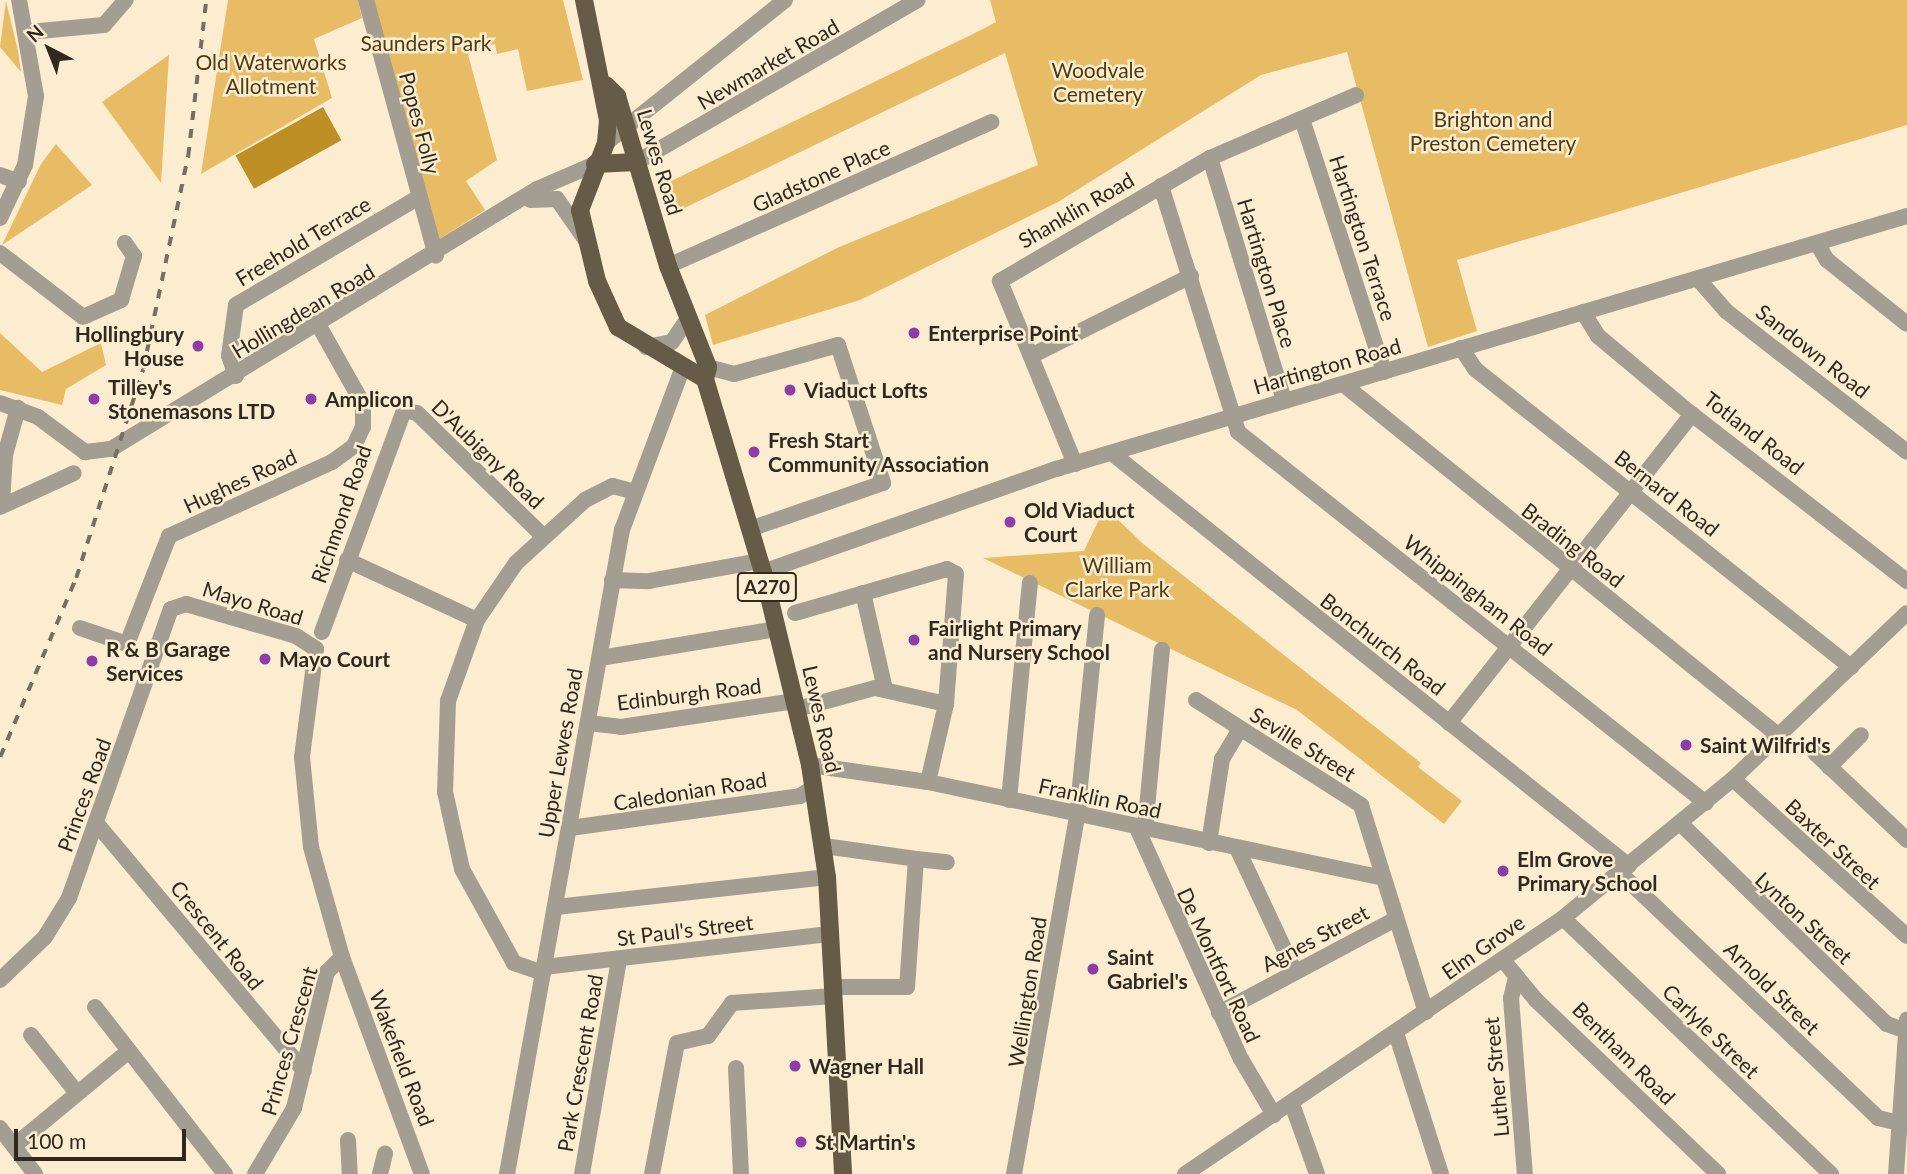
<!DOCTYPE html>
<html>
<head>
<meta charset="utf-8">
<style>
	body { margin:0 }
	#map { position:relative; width:1907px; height:1174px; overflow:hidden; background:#fcedd1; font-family:Lato,sans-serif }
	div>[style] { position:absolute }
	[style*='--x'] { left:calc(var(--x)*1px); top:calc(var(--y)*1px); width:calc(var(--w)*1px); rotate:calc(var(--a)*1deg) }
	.green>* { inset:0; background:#e8bc65 }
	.water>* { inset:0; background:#bd8f24; transform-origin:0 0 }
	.minor>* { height:16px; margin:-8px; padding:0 8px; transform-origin:8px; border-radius:8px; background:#a49d92 }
	.major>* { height:18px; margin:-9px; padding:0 9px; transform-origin:9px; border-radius:9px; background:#665b47 }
	.rail>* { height:3.5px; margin-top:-1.75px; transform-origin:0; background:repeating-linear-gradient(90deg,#786e5e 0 9px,transparent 0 18px) }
	.dots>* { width:19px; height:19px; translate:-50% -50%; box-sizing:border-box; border:4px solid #fcedd1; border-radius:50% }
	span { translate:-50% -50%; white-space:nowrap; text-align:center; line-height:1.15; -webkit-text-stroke:5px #fcedd1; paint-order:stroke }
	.shield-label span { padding:2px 5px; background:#fcedd1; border:2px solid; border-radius:5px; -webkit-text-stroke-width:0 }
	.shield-label { font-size:19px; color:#2f291f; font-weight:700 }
	.park-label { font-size:21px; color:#4f3b11 }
	.street-label { font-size:21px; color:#2f291f }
	.poi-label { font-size:21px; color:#2f291f; font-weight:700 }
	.left { translate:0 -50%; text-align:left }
	.right { translate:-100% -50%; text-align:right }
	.north { position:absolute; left:14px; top:14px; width:70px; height:70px; -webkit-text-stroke:5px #fcedd1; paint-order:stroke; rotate:318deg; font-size:19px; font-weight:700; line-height:28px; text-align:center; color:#2f291f }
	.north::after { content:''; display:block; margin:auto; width:24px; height:32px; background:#2f291f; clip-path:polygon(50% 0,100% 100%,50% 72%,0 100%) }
	.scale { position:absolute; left:14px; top:1129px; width:172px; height:32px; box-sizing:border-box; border:4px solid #2f291f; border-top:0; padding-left:9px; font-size:21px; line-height:24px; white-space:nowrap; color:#2f291f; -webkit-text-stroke:5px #fcedd1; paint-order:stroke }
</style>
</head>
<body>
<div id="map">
	<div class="green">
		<i style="clip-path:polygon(228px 0,358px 0,362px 18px,314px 39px,332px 98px,201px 174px)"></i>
		<i style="clip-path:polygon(371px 0,563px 0,583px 80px,527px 91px,518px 49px,497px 54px,495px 44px,467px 51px,497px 160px,466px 181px,485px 210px,435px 242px)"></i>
		<i style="clip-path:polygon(990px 0,1907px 0,1907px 125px,1457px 260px,1477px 331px,1428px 347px,1347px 52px,1261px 75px,1058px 202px,860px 300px,713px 345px,705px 315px,837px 248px,1038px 165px,1005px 53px,672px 214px,678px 204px,661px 186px,983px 29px,996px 22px)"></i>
		<i style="clip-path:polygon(6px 1px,18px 51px,21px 72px,0 47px)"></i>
		<i style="clip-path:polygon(169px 55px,161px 183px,102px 102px)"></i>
		<i style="clip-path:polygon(56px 144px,92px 185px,2px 245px,41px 164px)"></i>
		<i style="clip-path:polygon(0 333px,42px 372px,101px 343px,106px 365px,66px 389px,62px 405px,0 390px)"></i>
		<i style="clip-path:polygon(1105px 507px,1142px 543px,1421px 763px,1418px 767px,1462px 801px,1444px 824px,1297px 710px,983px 558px,1084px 551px)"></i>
	</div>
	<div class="water">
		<i style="left:323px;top:107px;width:38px;height:100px;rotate:61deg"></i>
	</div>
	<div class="minor">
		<i style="--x:366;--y:0;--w:265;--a:74.7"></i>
		<i style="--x:29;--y:32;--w:75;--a:-5.3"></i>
		<i style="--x:104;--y:25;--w:33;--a:-49"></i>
		<i style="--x:1302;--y:119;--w:266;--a:72"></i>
		<i style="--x:606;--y:143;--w:229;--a:-38.6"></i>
		<i style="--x:1210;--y:158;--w:253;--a:73"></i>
		<i style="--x:637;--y:162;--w:324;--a:-30"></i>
		<i style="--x:0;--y:175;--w:20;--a:20"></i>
		<i style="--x:1161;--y:186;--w:258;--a:72.6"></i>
		<i style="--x:1238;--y:432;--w:597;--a:38.41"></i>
		<i style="--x:530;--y:200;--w:27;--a:-2"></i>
		<i style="--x:557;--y:199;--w:49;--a:55"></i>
		<i style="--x:0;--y:218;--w:59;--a:-64.7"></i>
		<i style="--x:25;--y:165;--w:70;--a:-80.9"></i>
		<i style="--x:36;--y:96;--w:97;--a:-100"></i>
		<i style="--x:1817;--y:243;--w:20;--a:60"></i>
		<i style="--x:1827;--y:260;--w:102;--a:38.7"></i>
		<i style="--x:0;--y:253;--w:105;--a:37.6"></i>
		<i style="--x:83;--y:317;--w:42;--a:-24.1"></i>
		<i style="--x:121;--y:300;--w:46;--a:-73.5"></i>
		<i style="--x:134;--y:256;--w:16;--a:-125"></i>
		<i style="--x:668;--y:266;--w:354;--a:-24"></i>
		<i style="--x:1698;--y:279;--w:43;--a:48.8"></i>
		<i style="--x:1726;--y:311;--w:229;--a:37.9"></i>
		<i style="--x:1583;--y:312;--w:28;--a:58"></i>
		<i style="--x:1598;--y:336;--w:119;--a:39.9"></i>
		<i style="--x:1689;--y:412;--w:276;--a:37.8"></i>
		<i style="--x:646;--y:347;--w:26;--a:-11"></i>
		<i style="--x:672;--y:342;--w:27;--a:-56"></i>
		<i style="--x:1461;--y:348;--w:25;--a:56"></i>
		<i style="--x:1475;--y:369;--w:480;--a:38.4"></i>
		<i style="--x:1031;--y:356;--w:179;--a:-26.6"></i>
		<i style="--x:708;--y:367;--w:27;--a:15"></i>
		<i style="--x:734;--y:374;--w:108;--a:-15.6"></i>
		<i style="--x:838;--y:345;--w:145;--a:71.9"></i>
		<i style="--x:883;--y:483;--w:141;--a:160.9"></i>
		<i style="--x:236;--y:376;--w:21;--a:-109"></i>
		<i style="--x:229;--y:356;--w:51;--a:-82.2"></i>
		<i style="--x:236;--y:305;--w:212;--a:-30.5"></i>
		<i style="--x:1343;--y:384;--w:560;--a:38.92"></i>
		<i style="--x:0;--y:403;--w:40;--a:20.2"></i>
		<i style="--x:38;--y:417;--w:59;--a:36.7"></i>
		<i style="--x:85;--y:452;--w:26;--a:-7"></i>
		<i style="--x:111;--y:449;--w:499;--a:-31.4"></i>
		<i style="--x:537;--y:189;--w:63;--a:-23.3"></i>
		<i style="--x:1113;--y:454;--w:660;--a:38.61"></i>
		<i style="--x:1075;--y:464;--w:198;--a:-112.3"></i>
		<i style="--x:1000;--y:281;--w:243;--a:-30.4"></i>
		<i style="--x:1210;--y:158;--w:159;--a:-23.3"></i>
		<i style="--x:2;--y:503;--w:48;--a:-86.4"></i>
		<i style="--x:5;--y:455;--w:49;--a:-74.5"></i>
		<i style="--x:0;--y:507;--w:81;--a:-24.7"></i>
		<i style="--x:347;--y:560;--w:143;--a:24.8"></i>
		<i style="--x:763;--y:572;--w:311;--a:-19.4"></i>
		<i style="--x:1056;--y:469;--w:888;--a:-16.56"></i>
		<i style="--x:612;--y:580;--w:37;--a:2"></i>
		<i style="--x:649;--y:581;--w:113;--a:-10.2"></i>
		<i style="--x:863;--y:593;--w:98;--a:77.1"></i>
		<i style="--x:795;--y:613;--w:158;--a:-16.1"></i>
		<i style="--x:947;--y:569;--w:10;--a:29"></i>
		<i style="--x:956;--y:574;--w:130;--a:94.4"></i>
		<i style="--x:946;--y:704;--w:80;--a:103"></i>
		<i style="--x:80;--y:628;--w:50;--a:18.8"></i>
		<i style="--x:127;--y:644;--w:116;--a:-68.7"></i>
		<i style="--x:169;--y:536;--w:179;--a:-24.4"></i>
		<i style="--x:332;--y:462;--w:27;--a:-36"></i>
		<i style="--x:354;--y:446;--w:21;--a:-65"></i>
		<i style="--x:363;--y:427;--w:23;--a:-90"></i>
		<i style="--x:363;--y:404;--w:90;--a:-119.4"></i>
		<i style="--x:322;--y:632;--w:237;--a:-69.7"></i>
		<i style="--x:404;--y:410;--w:13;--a:13"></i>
		<i style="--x:417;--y:413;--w:175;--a:44.3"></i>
		<i style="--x:600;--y:658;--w:180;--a:-9.3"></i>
		<i style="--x:1196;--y:700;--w:196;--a:32.5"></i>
		<i style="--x:1361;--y:805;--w:217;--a:72.6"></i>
		<i style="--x:797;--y:709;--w:81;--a:-15.1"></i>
		<i style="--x:875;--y:688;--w:73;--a:12.7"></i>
		<i style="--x:589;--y:723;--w:32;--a:7"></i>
		<i style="--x:621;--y:727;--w:176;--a:-8.5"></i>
		<i style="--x:1449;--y:723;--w:393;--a:-51.8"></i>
		<i style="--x:1815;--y:753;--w:127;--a:43.4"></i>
		<i style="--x:810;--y:765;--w:119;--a:8.2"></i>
		<i style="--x:928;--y:782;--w:462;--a:11.9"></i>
		<i style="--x:1829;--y:767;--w:45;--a:-45"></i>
		<i style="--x:1733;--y:779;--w:234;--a:42.1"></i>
		<i style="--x:1009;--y:800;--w:218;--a:-84.5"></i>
		<i style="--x:97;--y:824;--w:322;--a:50"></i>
		<i style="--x:1681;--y:824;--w:287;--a:44.2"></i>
		<i style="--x:1887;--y:1024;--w:20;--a:20"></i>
		<i style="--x:570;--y:828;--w:232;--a:-7.9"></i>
		<i style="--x:800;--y:796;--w:17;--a:-33"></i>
		<i style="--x:1137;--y:828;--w:253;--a:65.8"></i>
		<i style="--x:1241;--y:1059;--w:65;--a:59.5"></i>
		<i style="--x:1145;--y:829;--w:180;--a:-84.6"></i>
		<i style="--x:1209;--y:843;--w:85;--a:-81.2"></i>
		<i style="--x:1222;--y:759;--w:35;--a:-59"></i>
		<i style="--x:824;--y:846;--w:93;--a:8"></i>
		<i style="--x:916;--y:859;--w:128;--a:94"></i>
		<i style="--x:907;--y:987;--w:73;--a:180"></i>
		<i style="--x:1237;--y:848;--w:137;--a:64.9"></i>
		<i style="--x:916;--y:859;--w:31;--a:6"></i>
		<i style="--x:1620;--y:873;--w:356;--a:43.5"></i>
		<i style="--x:1878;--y:1118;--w:23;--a:13"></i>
		<i style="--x:556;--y:907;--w:273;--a:-6.3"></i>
		<i style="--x:1563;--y:918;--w:371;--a:43.7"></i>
		<i style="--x:1503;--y:960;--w:52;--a:50.5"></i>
		<i style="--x:1536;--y:1000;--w:252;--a:43.7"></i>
		<i style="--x:544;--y:967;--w:289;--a:-6.6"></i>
		<i style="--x:543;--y:973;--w:31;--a:-161"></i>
		<i style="--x:514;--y:963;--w:107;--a:-119"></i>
		<i style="--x:462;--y:869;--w:79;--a:-102.4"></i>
		<i style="--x:445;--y:792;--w:91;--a:-88.1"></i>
		<i style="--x:448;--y:701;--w:86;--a:-70.3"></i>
		<i style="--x:477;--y:620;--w:69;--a:-55.6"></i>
		<i style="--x:516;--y:563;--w:93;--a:-42.4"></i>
		<i style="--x:585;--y:500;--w:31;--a:-27"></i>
		<i style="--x:613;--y:486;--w:20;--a:15"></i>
		<i style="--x:1516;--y:978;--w:21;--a:104"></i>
		<i style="--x:1511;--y:998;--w:177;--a:85.5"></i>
		<i style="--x:0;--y:980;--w:62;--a:-43.7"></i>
		<i style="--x:45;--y:937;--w:46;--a:-58.4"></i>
		<i style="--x:69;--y:898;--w:306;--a:-70.6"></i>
		<i style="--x:171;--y:609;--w:16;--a:-18"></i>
		<i style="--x:186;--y:604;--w:115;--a:16.2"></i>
		<i style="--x:296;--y:636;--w:24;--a:33"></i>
		<i style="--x:316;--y:649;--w:109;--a:97.4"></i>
		<i style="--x:302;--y:757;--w:90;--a:84.3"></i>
		<i style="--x:311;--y:847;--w:114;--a:74.3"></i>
		<i style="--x:342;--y:957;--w:231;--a:69.8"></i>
		<i style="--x:95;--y:1007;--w:212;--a:52.1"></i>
		<i style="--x:1219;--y:1013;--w:198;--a:-28"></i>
		<i style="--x:1396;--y:1033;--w:148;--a:72.3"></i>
		<i style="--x:31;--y:1035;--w:74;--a:51.6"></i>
		<i style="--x:736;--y:1068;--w:106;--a:87.3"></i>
		<i style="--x:1292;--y:1104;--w:74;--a:70.3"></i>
		<i style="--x:0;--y:1128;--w:58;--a:52.7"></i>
		<i style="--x:348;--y:1140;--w:34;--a:87"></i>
		<i style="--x:14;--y:1146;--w:149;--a:-39.6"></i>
		<i style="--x:255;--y:1174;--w:77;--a:-59.4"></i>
		<i style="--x:294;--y:1108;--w:140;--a:-76.4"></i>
		<i style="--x:327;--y:972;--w:21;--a:-45"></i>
		<i style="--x:380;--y:1174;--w:21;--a:-76"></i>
		<i style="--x:507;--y:1174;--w:654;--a:-79.88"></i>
		<i style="--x:622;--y:530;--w:174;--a:-69.5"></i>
		<i style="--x:582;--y:1174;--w:217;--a:-80.2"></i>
		<i style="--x:652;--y:1174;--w:133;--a:-79.2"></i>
		<i style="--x:677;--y:1043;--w:32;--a:-13"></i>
		<i style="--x:708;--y:1036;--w:41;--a:-54"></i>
		<i style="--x:732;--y:1003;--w:102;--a:-3.9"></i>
		<i style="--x:1014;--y:1174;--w:364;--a:-80"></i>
		<i style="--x:1077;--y:816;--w:202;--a:-84.3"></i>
		<i style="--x:1185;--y:1174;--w:457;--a:-34.1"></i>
		<i style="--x:1563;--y:918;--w:220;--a:-39.3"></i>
		<i style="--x:1733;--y:779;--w:240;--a:-43.7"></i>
		<i style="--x:1896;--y:1174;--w:155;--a:-85.9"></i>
	</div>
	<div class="major">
		<i style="--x:584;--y:0;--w:122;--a:78.7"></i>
		<i style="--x:608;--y:120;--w:23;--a:95"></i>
		<i style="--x:606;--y:143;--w:72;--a:111.2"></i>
		<i style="--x:580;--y:210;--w:73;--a:76.5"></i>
		<i style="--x:597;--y:281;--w:51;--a:65.5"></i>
		<i style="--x:618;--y:327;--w:101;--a:30.9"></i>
		<i style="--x:606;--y:85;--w:16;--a:45"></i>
		<i style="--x:617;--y:96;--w:177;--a:73.3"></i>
		<i style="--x:668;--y:266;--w:109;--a:68.4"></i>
		<i style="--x:708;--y:367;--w:12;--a:104"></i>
		<i style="--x:705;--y:379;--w:202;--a:73.3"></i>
		<i style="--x:763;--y:572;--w:199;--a:76.3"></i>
		<i style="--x:810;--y:765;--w:113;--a:81.4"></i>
		<i style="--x:827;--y:877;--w:297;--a:86.9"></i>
		<i style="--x:595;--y:164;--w:42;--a:-2.7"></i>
	</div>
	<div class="rail">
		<i style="--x:0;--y:757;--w:194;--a:-67"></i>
		<i style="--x:76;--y:578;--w:219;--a:-72.2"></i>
		<i style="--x:143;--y:369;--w:218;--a:-78.1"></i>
		<i style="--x:188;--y:156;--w:157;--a:-83.4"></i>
	</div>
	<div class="dots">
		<i style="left:914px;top:333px;background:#8f3cab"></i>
		<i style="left:198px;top:346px;background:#8f3cab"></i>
		<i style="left:790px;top:390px;background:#8f3cab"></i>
		<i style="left:94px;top:399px;background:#8f3cab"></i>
		<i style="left:311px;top:399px;background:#8f3cab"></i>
		<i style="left:754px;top:452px;background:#8f3cab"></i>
		<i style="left:1010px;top:522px;background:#8f3cab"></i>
		<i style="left:914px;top:640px;background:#8f3cab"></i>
		<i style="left:265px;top:659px;background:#8f3cab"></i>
		<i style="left:92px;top:661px;background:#8f3cab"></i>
		<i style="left:1686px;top:745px;background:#8f3cab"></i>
		<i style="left:1503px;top:871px;background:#8f3cab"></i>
		<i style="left:1093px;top:969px;background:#8f3cab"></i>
		<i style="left:795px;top:1066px;background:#8f3cab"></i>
		<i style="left:801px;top:1142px;background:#8f3cab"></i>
	</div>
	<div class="shield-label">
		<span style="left:767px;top:587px">A270</span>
	</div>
	<div class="park-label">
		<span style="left:426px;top:43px">Saunders Park</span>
		<span style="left:271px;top:74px">Old Waterworks<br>Allotment</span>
		<span style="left:1098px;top:82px">Woodvale<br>Cemetery</span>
		<span style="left:1493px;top:131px">Brighton and<br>Preston Cemetery</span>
		<span style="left:1117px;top:577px">William<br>Clarke Park</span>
	</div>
	<div class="street-label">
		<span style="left:768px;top:64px;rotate:-30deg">Newmarket Road</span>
		<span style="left:420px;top:123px;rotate:75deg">Popes Folly</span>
		<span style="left:660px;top:162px;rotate:73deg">Lewes Road</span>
		<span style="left:821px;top:176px;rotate:-24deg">Gladstone Place</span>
		<span style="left:1076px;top:210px;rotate:-30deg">Shanklin Road</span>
		<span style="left:1363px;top:238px;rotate:72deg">Hartington Terrace</span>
		<span style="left:303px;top:241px;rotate:-31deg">Freehold Terrace</span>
		<span style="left:1267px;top:273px;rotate:73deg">Hartington Place</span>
		<span style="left:303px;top:311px;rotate:-31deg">Hollingdean Road</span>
		<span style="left:1813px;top:351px;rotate:38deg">Sandown Road</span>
		<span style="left:1327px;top:366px;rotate:-16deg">Hartington Road</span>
		<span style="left:1754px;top:433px;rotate:38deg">Totland Road</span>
		<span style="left:488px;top:454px;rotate:44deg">D'Aubigny Road</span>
		<span style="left:240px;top:481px;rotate:-25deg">Hughes Road</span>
		<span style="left:1667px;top:493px;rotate:38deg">Bernard Road</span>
		<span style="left:341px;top:514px;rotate:-71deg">Richmond Road</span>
		<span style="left:1573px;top:545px;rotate:38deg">Brading Road</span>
		<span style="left:1478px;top:595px;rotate:38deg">Whippingham Road</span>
		<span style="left:253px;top:603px;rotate:17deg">Mayo Road</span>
		<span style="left:1383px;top:644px;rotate:38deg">Bonchurch Road</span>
		<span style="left:689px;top:694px;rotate:-7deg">Edinburgh Road</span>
		<span style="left:822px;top:719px;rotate:77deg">Lewes Road</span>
		<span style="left:1303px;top:744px;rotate:32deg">Seville Street</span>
		<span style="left:560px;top:753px;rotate:-80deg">Upper Lewes Road</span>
		<span style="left:690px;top:791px;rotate:-9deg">Caledonian Road</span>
		<span style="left:84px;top:795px;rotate:-70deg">Princes Road</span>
		<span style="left:1100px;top:798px;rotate:12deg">Franklin Road</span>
		<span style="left:1833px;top:844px;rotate:43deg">Baxter Street</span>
		<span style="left:1804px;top:918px;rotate:43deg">Lynton Street</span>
		<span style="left:685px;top:930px;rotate:-7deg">St Paul's Street</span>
		<span style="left:217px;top:935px;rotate:51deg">Crescent Road</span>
		<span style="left:1315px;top:938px;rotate:-28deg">Agnes Street</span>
		<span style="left:1483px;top:947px;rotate:-35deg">Elm Grove</span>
		<span style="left:1219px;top:965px;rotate:65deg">De Montfort Road</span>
		<span style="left:1772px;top:988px;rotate:44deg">Arnold Street</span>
		<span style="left:1027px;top:992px;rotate:-81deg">Wellington Road</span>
		<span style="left:1711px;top:1031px;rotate:44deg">Carlyle Street</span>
		<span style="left:289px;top:1041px;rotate:-74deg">Princes Crescent</span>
		<span style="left:1624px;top:1053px;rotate:45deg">Bentham Road</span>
		<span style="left:402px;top:1058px;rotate:69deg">Wakefield Road</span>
		<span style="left:580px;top:1063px;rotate:-80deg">Park Crescent Road</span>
		<span style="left:1496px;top:1077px;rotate:-95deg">Luther Street</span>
	</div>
	<div class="poi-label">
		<span class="left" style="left:928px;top:333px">Enterprise Point</span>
		<span class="right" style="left:184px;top:346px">Hollingbury<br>House</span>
		<span class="left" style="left:108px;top:399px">Tilley's<br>Stonemasons LTD</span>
		<span class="left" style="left:804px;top:390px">Viaduct Lofts</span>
		<span class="left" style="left:325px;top:399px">Amplicon</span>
		<span class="left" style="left:768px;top:452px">Fresh Start<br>Community Association</span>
		<span class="left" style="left:1024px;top:522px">Old Viaduct<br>Court</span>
		<span class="left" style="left:928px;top:640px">Fairlight Primary<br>and Nursery School</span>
		<span class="left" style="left:106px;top:661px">R &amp; B Garage<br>Services</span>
		<span class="left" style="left:279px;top:659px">Mayo Court</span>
		<span class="left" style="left:1700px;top:745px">Saint Wilfrid's</span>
		<span class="left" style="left:1517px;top:871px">Elm Grove<br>Primary School</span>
		<span class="left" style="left:1107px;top:969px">Saint<br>Gabriel's</span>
		<span class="left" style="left:809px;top:1066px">Wagner Hall</span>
		<span class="left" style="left:815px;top:1142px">St Martin's</span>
	</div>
	<div class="north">N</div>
	<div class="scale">100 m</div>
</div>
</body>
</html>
